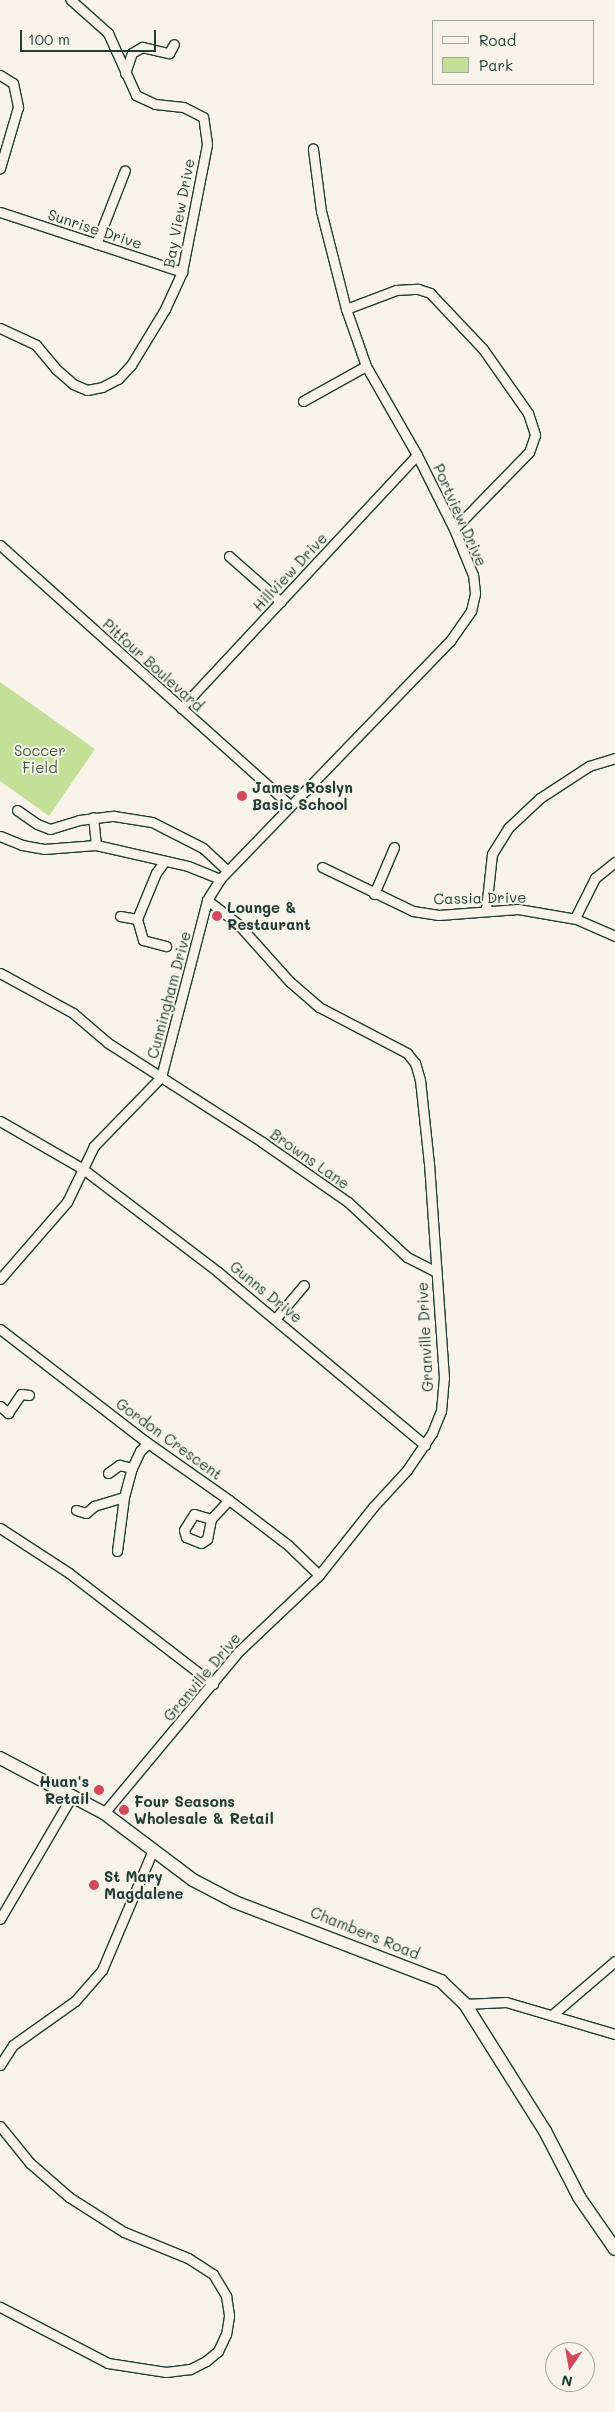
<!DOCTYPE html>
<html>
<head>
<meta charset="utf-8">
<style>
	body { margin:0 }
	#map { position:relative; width:615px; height:2412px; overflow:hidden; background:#f7f3e8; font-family:Mali,sans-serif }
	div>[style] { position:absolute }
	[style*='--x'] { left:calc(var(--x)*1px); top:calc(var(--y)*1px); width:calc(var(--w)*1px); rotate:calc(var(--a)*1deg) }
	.green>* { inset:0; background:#c4e097 }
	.roads { filter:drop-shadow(1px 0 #1f3d34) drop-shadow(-1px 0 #1f3d34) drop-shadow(0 1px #1f3d34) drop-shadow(0 -1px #1f3d34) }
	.street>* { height:9px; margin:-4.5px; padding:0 4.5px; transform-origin:4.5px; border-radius:4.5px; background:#f7f3e8 }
	.secondary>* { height:12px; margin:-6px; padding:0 6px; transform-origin:6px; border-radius:6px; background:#f7f3e8 }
	.dots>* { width:14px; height:14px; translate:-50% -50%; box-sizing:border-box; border:2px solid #f7f3e8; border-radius:50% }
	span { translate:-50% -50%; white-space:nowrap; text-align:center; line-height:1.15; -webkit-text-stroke:4px #f7f3e8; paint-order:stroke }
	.street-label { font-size:15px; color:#1f3d34 }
	.park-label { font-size:15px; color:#405e48 }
	.poi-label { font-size:15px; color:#1f3d34; font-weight:700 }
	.left { translate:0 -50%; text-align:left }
	.right { translate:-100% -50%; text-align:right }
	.legend { position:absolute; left:432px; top:20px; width:162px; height:65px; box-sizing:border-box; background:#f7f3e8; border:1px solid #a1aaa0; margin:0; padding:6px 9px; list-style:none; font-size:15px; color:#1f3d34 }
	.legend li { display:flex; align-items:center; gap:10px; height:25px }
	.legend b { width:25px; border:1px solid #a1aaa0 }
	.north { position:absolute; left:545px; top:2342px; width:50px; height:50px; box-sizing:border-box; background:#f7f3e8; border:1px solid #a1aaa0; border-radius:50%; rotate:192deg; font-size:14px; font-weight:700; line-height:20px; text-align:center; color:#1f3d34 }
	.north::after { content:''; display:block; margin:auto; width:18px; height:22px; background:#d1495b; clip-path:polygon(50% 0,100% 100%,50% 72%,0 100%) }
	.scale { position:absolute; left:20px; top:30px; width:136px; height:22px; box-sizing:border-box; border:2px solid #1f3d34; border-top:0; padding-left:6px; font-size:15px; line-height:18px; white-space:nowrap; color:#1f3d34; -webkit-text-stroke:4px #f7f3e8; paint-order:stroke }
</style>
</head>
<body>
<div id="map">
	<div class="green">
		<i style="clip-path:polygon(0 682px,95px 749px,49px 816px,0 781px)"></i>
	</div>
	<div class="roads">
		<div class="street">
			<i style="--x:125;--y:73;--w:21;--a:-71"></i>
			<i style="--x:132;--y:53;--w:12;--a:-31"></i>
			<i style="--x:142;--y:47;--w:28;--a:13"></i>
			<i style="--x:169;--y:53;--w:10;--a:-61"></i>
			<i style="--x:0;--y:75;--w:15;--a:32"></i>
			<i style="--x:13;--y:83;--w:25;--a:78"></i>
			<i style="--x:18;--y:107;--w:64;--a:106.4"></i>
			<i style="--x:0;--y:212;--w:192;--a:18.2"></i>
			<i style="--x:96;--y:244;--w:79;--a:-68.6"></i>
			<i style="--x:346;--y:309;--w:53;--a:-20.8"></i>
			<i style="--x:396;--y:290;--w:22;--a:-3"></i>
			<i style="--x:418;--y:289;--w:13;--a:18"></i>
			<i style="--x:430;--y:293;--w:77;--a:46.6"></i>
			<i style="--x:483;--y:349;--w:78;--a:54.9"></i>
			<i style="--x:528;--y:413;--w:23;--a:72"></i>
			<i style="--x:535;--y:435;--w:18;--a:109"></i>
			<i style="--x:529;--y:452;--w:107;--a:134.2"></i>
			<i style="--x:0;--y:328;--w:40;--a:25"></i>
			<i style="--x:36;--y:345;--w:31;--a:50"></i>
			<i style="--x:56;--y:369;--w:23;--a:41"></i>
			<i style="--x:73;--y:384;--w:15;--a:23"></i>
			<i style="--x:87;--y:390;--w:15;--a:-11"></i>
			<i style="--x:102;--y:387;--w:18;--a:-27"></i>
			<i style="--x:118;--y:379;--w:19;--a:-47"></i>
			<i style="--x:131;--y:365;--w:66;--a:-58.7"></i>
			<i style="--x:165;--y:309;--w:41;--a:-65.3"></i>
			<i style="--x:182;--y:272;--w:130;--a:-78.9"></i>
			<i style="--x:207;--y:144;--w:27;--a:-98"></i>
			<i style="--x:203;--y:117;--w:22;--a:-153"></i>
			<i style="--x:183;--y:107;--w:28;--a:-174"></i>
			<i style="--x:155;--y:104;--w:21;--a:-155"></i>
			<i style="--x:136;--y:95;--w:68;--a:-114.3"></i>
			<i style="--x:108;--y:33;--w:50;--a:-138.3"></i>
			<i style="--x:303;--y:401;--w:72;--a:-29.1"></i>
			<i style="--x:0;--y:545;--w:388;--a:41.9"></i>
			<i style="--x:229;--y:556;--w:69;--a:41.5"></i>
			<i style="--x:181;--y:708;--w:346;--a:-47"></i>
			<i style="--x:17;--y:810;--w:24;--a:35"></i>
			<i style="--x:37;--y:824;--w:14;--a:21"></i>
			<i style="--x:50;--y:829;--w:30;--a:-17"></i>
			<i style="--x:79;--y:820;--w:35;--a:-7"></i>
			<i style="--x:114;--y:816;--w:38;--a:9"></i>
			<i style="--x:152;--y:822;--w:57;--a:27"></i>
			<i style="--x:203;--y:848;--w:33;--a:43"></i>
			<i style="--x:0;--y:836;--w:24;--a:22"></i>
			<i style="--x:22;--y:845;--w:22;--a:10"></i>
			<i style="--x:44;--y:849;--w:52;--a:-4.4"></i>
			<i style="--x:96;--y:845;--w:28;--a:-96"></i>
			<i style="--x:96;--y:845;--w:94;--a:12.9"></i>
			<i style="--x:188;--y:866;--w:35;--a:22"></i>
			<i style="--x:322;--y:867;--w:101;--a:25.8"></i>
			<i style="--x:413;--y:911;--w:26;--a:9"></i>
			<i style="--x:439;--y:915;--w:79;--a:-4.3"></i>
			<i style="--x:518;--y:909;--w:59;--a:9.8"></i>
			<i style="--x:576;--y:919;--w:43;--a:23.6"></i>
			<i style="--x:374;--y:894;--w:51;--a:-66.9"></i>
			<i style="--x:486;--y:909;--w:55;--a:-83.8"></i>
			<i style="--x:492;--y:854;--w:31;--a:-58"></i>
			<i style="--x:508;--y:828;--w:44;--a:-43.2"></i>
			<i style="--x:540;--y:798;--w:59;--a:-33.1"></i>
			<i style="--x:589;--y:766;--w:27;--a:-17"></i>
			<i style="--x:120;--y:916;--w:17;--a:10"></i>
			<i style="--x:137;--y:919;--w:50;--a:-67.6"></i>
			<i style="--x:156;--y:873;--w:14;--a:-54"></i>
			<i style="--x:575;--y:918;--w:45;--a:-63.4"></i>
			<i style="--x:595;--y:878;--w:26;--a:-39"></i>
			<i style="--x:137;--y:919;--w:22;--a:74"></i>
			<i style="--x:143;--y:940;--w:24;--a:15"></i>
			<i style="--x:0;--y:973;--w:83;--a:28.7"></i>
			<i style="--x:73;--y:1013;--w:46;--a:40.6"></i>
			<i style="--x:108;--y:1043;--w:183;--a:32.7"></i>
			<i style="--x:262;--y:1142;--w:105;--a:34.9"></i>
			<i style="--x:348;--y:1202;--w:81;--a:43"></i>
			<i style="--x:407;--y:1257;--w:33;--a:27"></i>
			<i style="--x:0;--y:1121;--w:96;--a:30"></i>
			<i style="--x:83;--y:1169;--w:170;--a:37.3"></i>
			<i style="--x:218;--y:1272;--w:270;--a:39.9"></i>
			<i style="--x:0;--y:1279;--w:102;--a:-49"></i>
			<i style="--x:67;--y:1202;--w:62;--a:-64.3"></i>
			<i style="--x:94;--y:1146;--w:96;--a:-45.8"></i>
			<i style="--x:161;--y:1077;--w:183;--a:-75.4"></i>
			<i style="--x:207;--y:900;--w:25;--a:-58"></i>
			<i style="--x:220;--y:879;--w:331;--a:-46"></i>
			<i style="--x:450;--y:641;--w:37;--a:-55"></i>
			<i style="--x:471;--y:611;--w:18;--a:-77"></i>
			<i style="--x:475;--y:593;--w:18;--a:-96"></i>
			<i style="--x:473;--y:575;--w:50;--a:-112.4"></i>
			<i style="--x:454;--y:529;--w:83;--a:-116.6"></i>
			<i style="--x:417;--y:455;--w:103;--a:-119.8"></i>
			<i style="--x:366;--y:366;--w:60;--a:-109.3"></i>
			<i style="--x:346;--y:309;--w:101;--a:-104.3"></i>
			<i style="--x:321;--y:211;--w:63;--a:-97.4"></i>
			<i style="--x:276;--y:1318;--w:43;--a:-49.7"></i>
			<i style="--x:0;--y:1329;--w:183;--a:37.7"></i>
			<i style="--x:145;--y:1441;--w:103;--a:35.1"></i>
			<i style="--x:229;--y:1500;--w:74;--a:37.3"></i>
			<i style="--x:288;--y:1545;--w:43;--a:44.1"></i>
			<i style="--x:0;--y:1406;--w:11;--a:41"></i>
			<i style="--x:8;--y:1413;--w:23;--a:-56"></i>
			<i style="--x:21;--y:1394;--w:8;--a:7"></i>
			<i style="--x:108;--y:1473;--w:14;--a:-36"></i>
			<i style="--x:119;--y:1465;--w:13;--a:13"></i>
			<i style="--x:132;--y:1468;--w:19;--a:-65"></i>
			<i style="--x:140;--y:1451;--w:11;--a:-45"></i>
			<i style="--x:76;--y:1510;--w:10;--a:17"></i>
			<i style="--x:86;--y:1513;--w:11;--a:-41"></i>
			<i style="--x:94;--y:1506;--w:31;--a:-17"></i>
			<i style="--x:124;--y:1497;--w:30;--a:-75"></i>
			<i style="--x:211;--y:1519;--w:20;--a:101"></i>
			<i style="--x:207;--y:1539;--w:7;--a:146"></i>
			<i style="--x:201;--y:1543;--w:16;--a:-158"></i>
			<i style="--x:186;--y:1537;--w:7;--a:-106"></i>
			<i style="--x:184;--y:1530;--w:19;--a:-58"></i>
			<i style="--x:194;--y:1514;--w:18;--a:16"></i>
			<i style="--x:211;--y:1519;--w:26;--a:-47"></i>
			<i style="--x:0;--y:1528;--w:82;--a:33.1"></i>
			<i style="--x:69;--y:1573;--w:182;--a:37.6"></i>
			<i style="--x:117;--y:1551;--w:54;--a:-82.6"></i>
			<i style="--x:104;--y:1813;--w:209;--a:-50.2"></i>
			<i style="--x:238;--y:1652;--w:112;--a:-43.5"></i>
			<i style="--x:319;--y:1575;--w:87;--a:-51.5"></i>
			<i style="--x:373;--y:1507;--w:50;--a:-47.4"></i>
			<i style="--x:407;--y:1470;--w:45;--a:-56"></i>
			<i style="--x:432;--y:1433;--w:24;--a:-68"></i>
			<i style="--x:441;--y:1411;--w:33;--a:-85"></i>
			<i style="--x:444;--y:1378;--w:215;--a:-94"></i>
			<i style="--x:429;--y:1164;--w:84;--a:-96.1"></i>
			<i style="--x:420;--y:1080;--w:18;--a:-106"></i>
			<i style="--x:415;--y:1063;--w:13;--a:-129"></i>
			<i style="--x:407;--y:1053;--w:99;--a:-152.4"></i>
			<i style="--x:319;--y:1007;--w:38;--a:-139"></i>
			<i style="--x:290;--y:982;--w:78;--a:-131.9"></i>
			<i style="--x:238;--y:924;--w:39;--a:-142"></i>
			<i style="--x:0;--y:1919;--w:143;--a:-59.7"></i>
			<i style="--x:465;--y:2004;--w:41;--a:-2.8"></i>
			<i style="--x:506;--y:2002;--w:114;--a:16.4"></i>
			<i style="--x:552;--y:2015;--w:83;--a:-40.6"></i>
			<i style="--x:0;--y:2065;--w:24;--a:-57"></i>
			<i style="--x:13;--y:2045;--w:76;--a:-35.4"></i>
			<i style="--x:75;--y:2001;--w:41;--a:-48.9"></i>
			<i style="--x:102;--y:1970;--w:130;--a:-67"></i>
			<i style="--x:0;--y:2126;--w:48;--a:51"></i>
			<i style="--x:30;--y:2163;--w:52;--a:41.1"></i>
			<i style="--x:69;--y:2197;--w:65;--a:32.5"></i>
			<i style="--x:124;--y:2232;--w:69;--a:22.1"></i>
			<i style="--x:188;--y:2258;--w:30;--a:33"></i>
			<i style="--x:213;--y:2274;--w:26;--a:59"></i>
			<i style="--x:226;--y:2296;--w:20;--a:81"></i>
			<i style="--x:229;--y:2316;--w:18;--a:99"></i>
			<i style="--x:226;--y:2334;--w:19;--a:115"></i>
			<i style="--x:218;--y:2351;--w:16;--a:140"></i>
			<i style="--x:206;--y:2361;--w:18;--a:153"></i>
			<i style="--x:190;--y:2369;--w:24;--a:173"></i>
			<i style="--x:166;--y:2372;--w:59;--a:-171.2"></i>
			<i style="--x:108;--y:2363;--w:122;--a:-152.6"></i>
		</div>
		<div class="secondary">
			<i style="--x:0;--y:1758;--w:118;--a:27.9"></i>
			<i style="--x:104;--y:1813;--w:111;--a:37"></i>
			<i style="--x:193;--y:1880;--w:47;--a:27.6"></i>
			<i style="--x:235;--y:1902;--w:221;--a:21"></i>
			<i style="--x:441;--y:1981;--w:33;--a:44"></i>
			<i style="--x:465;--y:2004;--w:150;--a:57.8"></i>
			<i style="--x:545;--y:2131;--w:74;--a:62.7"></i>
			<i style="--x:579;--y:2197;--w:63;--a:55.3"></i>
		</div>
	</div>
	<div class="dots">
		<i style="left:242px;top:796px;background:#d1495b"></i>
		<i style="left:217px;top:916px;background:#d1495b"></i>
		<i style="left:99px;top:1790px;background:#d1495b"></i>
		<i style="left:124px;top:1810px;background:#d1495b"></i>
		<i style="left:94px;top:1885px;background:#d1495b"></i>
	</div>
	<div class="street-label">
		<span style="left:179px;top:213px;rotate:-79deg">Bay View Drive</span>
		<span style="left:95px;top:229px;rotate:18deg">Sunrise Drive</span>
		<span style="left:460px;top:515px;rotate:66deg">Portview Drive</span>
		<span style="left:290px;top:572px;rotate:-47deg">Hillview Drive</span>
		<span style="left:153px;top:665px;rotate:42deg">Pitfour Boulevard</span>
		<span style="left:480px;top:898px;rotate:-1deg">Cassia Drive</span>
		<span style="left:169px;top:995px;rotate:-75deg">Cunningham Drive</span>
		<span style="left:310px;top:1159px;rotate:35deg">Browns Lane</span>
		<span style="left:266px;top:1292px;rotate:39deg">Gunns Drive</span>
		<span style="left:425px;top:1337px;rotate:-93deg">Granville Drive</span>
		<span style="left:169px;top:1439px;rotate:36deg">Gordon Crescent</span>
		<span style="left:202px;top:1677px;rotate:-50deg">Granville Drive</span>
		<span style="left:365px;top:1933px;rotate:22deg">Chambers Road</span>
	</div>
	<div class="park-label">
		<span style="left:40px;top:759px">Soccer<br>Field</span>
	</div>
	<div class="poi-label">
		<span class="left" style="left:252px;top:796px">James Roslyn<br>Basic School</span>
		<span class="left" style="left:227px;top:916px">Lounge &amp;<br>Restaurant</span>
		<span class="right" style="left:89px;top:1790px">Huan's<br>Retail</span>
		<span class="left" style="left:134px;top:1810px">Four Seasons<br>Wholesale &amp; Retail</span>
		<span class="left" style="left:104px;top:1885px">St Mary<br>Magdalene</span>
	</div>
	<ul class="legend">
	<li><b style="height:6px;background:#f7f3e8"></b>Road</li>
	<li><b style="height:14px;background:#c4e097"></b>Park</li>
	</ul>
	<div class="north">N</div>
	<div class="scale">100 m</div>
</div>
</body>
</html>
